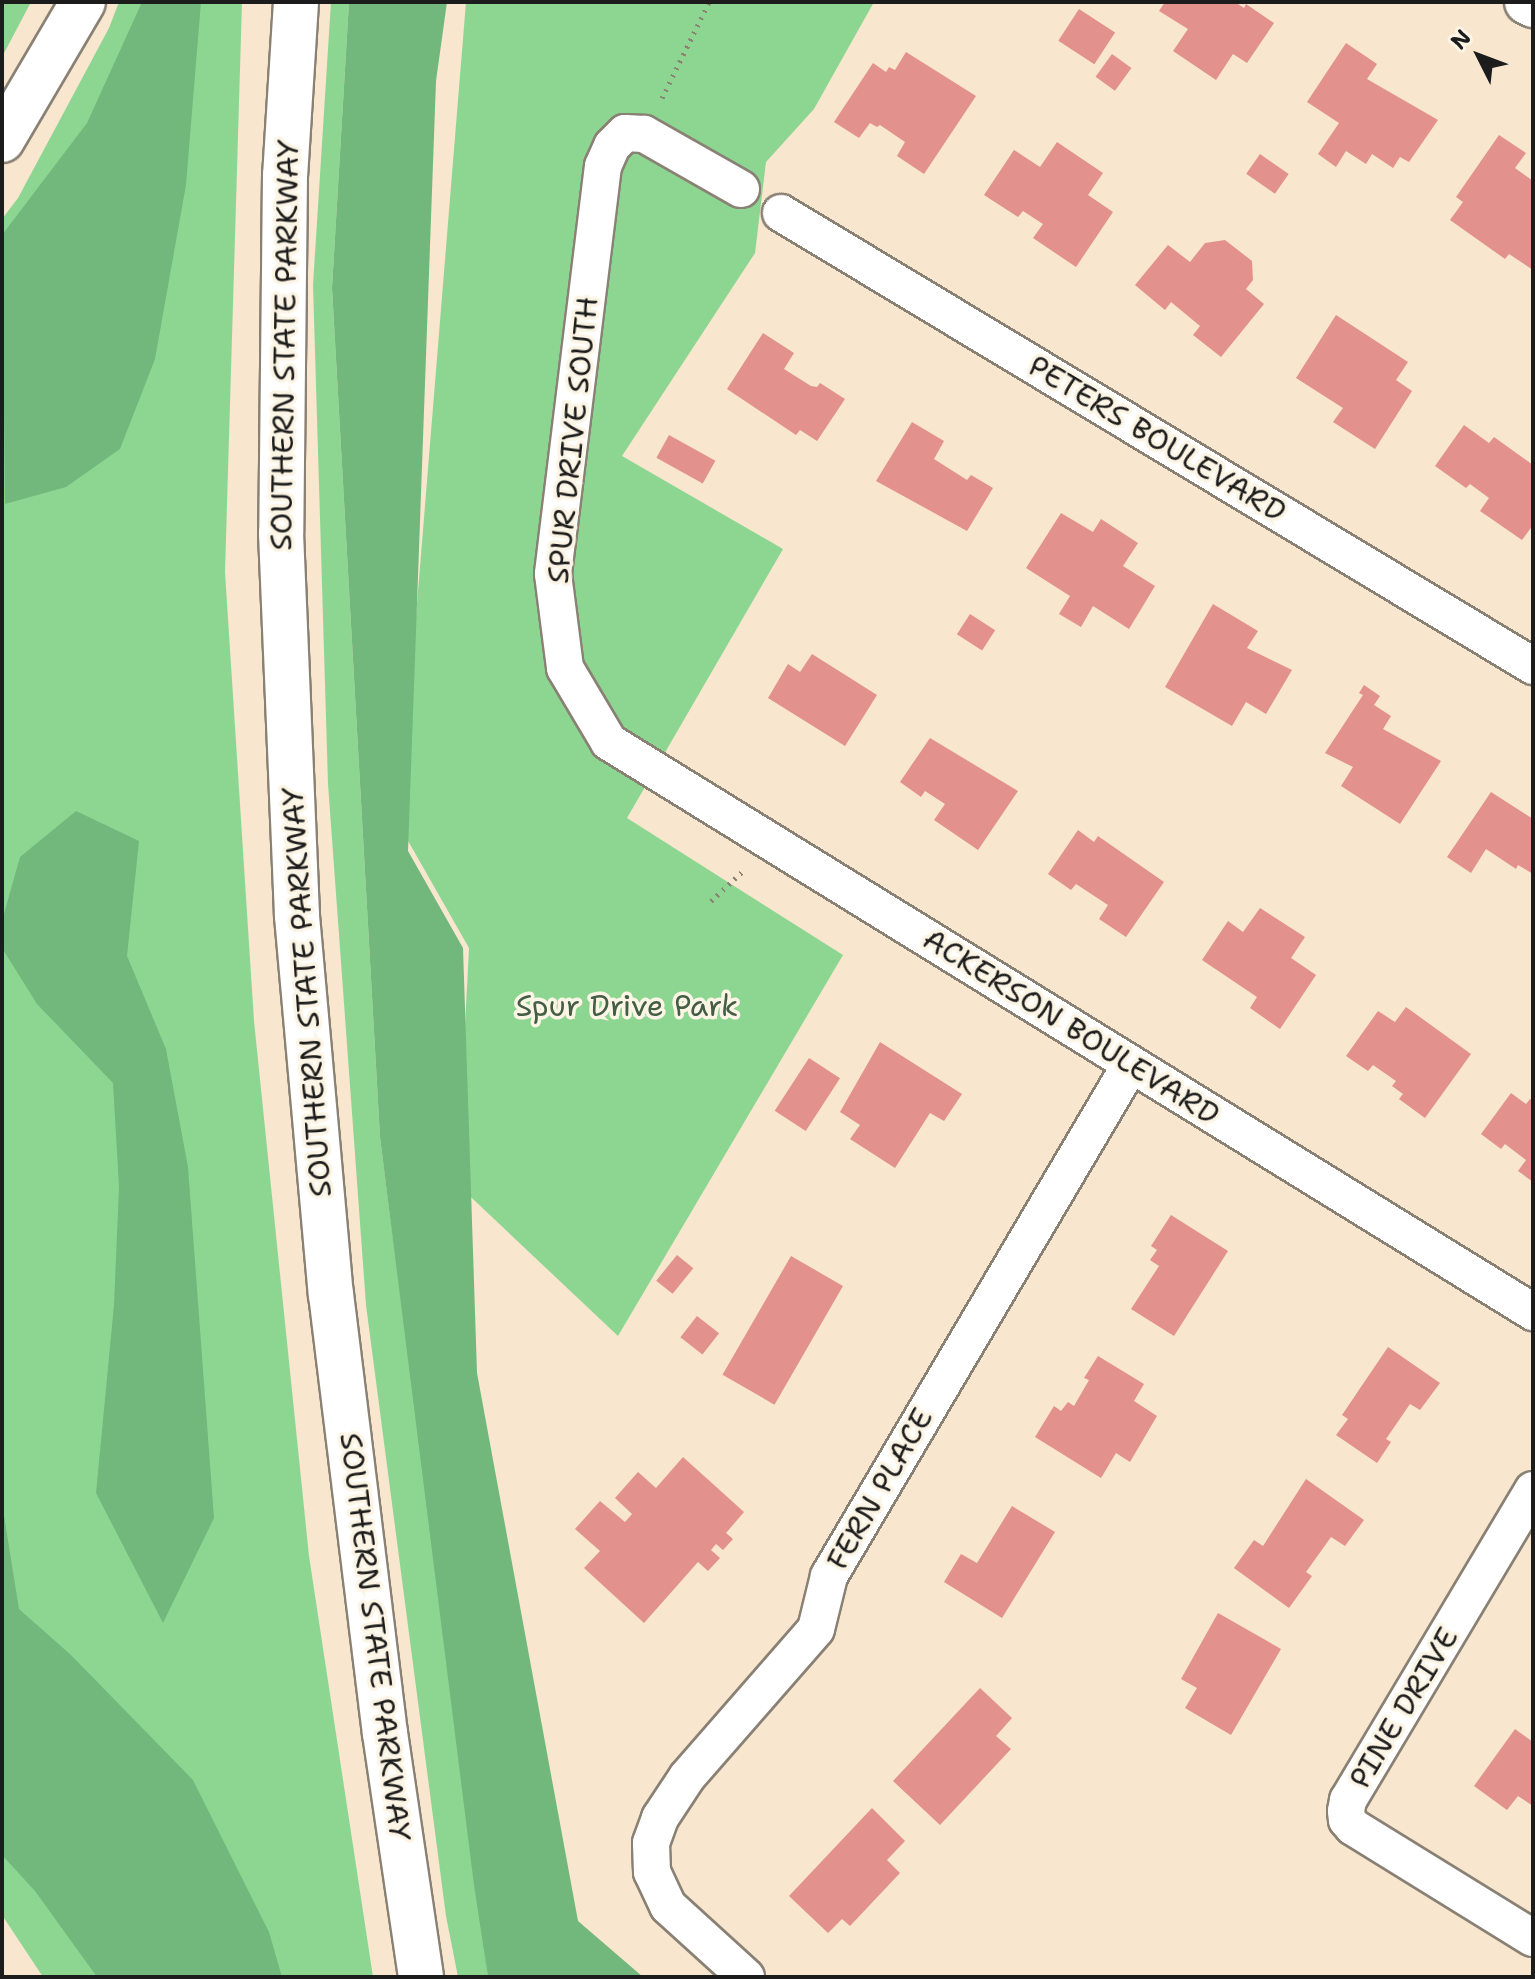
<!DOCTYPE html>
<html>
<head>
<meta charset="utf-8">
<style>
	body { margin:0 }
	#map { position:relative; width:1535px; height:1979px; overflow:hidden; background:#f8e6ce; font-family:"Shantell Sans",sans-serif }
	div>[style] { position:absolute }
	[style*='--x'] { left:calc(var(--x)*1px); top:calc(var(--y)*1px); width:calc(var(--w)*1px); rotate:calc(var(--a)*1deg) }
	.green>* { inset:0; background:#8dd692 }
	.forest>* { inset:0; background:#72b77c }
	.building>* { inset:0; background:#e2918c; transform-origin:0 0 }
	.path>* { height:5px; margin-top:-2.5px; transform-origin:0; background:repeating-linear-gradient(90deg,#8a8175 0 2px,transparent 0 8px) }
	.roads { filter:drop-shadow(2px 0 #8a8175) drop-shadow(-2px 0 #8a8175) drop-shadow(0 2px #8a8175) drop-shadow(0 -2px #8a8175) }
	.minor>* { height:36px; margin:-18px; padding:0 18px; transform-origin:18px; border-radius:18px; background:#fff }
	.tertiary>* { height:44px; margin:-22px; padding:0 22px; transform-origin:22px; border-radius:22px; background:#fff }
	.motorway>* { height:44px; margin:-22px; padding:0 22px; transform-origin:22px; border-radius:22px; background:#fff }
	span { translate:-50% -50%; white-space:nowrap; text-align:center; line-height:1.15; -webkit-text-stroke:7px #fcf5e5; paint-order:stroke }
	.street-label { font-size:30px; color:#1c1c1c }
	.park-label { font-size:30px; color:#445d45 }
	.frame { position:absolute; inset:0; border:4px solid #1c1c1c; pointer-events:none }
	.north { position:absolute; left:1439px; top:16px; width:80px; height:80px; -webkit-text-stroke:6px #fcf5e5; paint-order:stroke; rotate:312deg; font-size:22px; font-weight:700; line-height:32px; text-align:center; color:#1c1c1c }
	.north::after { content:''; display:block; margin:auto; width:28px; height:36px; background:#1c1c1c; clip-path:polygon(50% 0,100% 100%,50% 72%,0 100%) }
</style>
</head>
<body>
<div id="map">
	<div class="green">
		<i style="clip-path:polygon(2px 2px,31px 2px,2px 57px)"></i>
		<i style="clip-path:polygon(119px 2px,242px 2px,225px 572px,254px 1021px,309px 1556px,373px 1977px,43px 1977px,2px 1915px,2px 219px,18px 198px,109px 28px)"></i>
		<i style="clip-path:polygon(331px 2px,349px 2px,332px 288px,380px 1137px,488px 1977px,458px 1977px,446px 1916px,366px 1305px,328px 784px,313px 285px)"></i>
		<i style="clip-path:polygon(466px 2px,874px 2px,814px 109px,766px 162px,755px 253px,622px 456px,783px 549px,627px 818px,843px 955px,618px 1336px,457px 1184px,469px 948px,399px 825px)"></i>
	</div>
	<div class="forest">
		<i style="clip-path:polygon(142px 2px,201px 2px,186px 185px,155px 359px,120px 449px,66px 487px,5px 504px,2px 235px,87px 123px)"></i>
		<i style="clip-path:polygon(349px 2px,447px 2px,436px 81px,408px 851px,463px 948px,477px 1373px,578px 1921px,643px 1977px,488px 1977px,474px 1885px,380px 1137px,332px 288px)"></i>
		<i style="clip-path:polygon(76px 811px,139px 841px,127px 956px,166px 1049px,188px 1167px,214px 1518px,163px 1623px,96px 1493px,114px 1305px,119px 1187px,113px 1083px,37px 1004px,2px 948px,2px 921px,20px 857px)"></i>
		<i style="clip-path:polygon(2px 1503px,19px 1609px,71px 1655px,193px 1780px,269px 1932px,282px 1977px,97px 1977px,35px 1891px,2px 1855px)"></i>
	</div>
	<div class="building">
		<i style="clip-path:polygon(1165px 2px,1235px 2px,1244px 8px,1246px 4px,1274px 23px,1247px 63px,1233px 54px,1216px 80px,1173px 51px,1188px 29px,1159px 11px)"></i>
		<i style="left:1079px;top:9px;width:43px;height:38px;rotate:33deg"></i>
		<i style="clip-path:polygon(1346px 43px,1377px 64px,1367px 79px,1438px 120px,1409px 162px,1400px 157px,1393px 168px,1372px 154px,1366px 164px,1346px 151px,1336px 167px,1318px 154px,1339px 123px,1307px 102px)"></i>
		<i style="clip-path:polygon(906px 52px,976px 96px,924px 174px,897px 156px,905px 142px,880px 125px,877px 127px,870px 123px,859px 138px,834px 122px,873px 63px,886px 72px,889px 67px,895px 70px)"></i>
		<i style="left:1112px;top:54px;width:24px;height:28px;rotate:36deg"></i>
		<i style="clip-path:polygon(1499px 135px,1526px 153px,1515px 168px,1533px 181px,1533px 270px,1509px 254px,1505px 259px,1450px 220px,1463px 202px,1456px 197px)"></i>
		<i style="clip-path:polygon(1057px 142px,1103px 173px,1088px 195px,1113px 212px,1076px 267px,1033px 238px,1043px 224px,1023px 211px,1018px 217px,984px 195px,1014px 150px,1040px 167px)"></i>
		<i style="left:1260px;top:154px;width:35px;height:24px;rotate:35deg"></i>
		<i style="clip-path:polygon(1225px 240px,1252px 261px,1253px 280px,1246px 289px,1264px 304px,1221px 357px,1193px 335px,1200px 326px,1171px 302px,1165px 310px,1135px 285px,1168px 245px,1190px 262px,1205px 243px)"></i>
		<i style="clip-path:polygon(1336px 315px,1408px 362px,1396px 380px,1412px 391px,1375px 449px,1333px 422px,1343px 408px,1296px 378px)"></i>
		<i style="clip-path:polygon(763px 333px,794px 353px,784px 369px,811px 386px,817px 387px,820px 383px,845px 399px,817px 441px,800px 430px,796px 435px,727px 389px)"></i>
		<i style="clip-path:polygon(912px 422px,944px 441px,934px 459px,967px 480px,971px 475px,993px 488px,967px 531px,876px 481px)"></i>
		<i style="clip-path:polygon(1464px 425px,1489px 443px,1494px 437px,1533px 465px,1533px 525px,1522px 540px,1480px 511px,1489px 498px,1470px 484px,1466px 488px,1435px 466px)"></i>
		<i style="left:669px;top:435px;width:53px;height:26px;rotate:29deg"></i>
		<i style="clip-path:polygon(1061px 513px,1093px 532px,1101px 519px,1138px 543px,1123px 566px,1155px 586px,1129px 629px,1093px 606px,1081px 627px,1059px 614px,1070px 596px,1026px 568px)"></i>
		<i style="clip-path:polygon(1213px 604px,1258px 631px,1247px 648px,1292px 670px,1266px 714px,1246px 702px,1232px 726px,1165px 687px)"></i>
		<i style="left:970px;top:614px;width:30px;height:24px;rotate:33deg"></i>
		<i style="clip-path:polygon(812px 654px,877px 695px,845px 746px,768px 698px,788px 664px,800px 672px)"></i>
		<i style="clip-path:polygon(1364px 685px,1380px 696px,1374px 705px,1391px 716px,1383px 729px,1441px 761px,1400px 824px,1341px 786px,1353px 767px,1325px 753px,1363px 695px,1359px 693px)"></i>
		<i style="clip-path:polygon(930px 738px,1018px 791px,978px 850px,934px 820px,945px 804px,925px 791px,921px 797px,900px 782px)"></i>
		<i style="clip-path:polygon(1491px 792px,1533px 819px,1533px 874px,1518px 865px,1516px 869px,1486px 849px,1471px 873px,1447px 857px)"></i>
		<i style="clip-path:polygon(1078px 830px,1094px 842px,1098px 836px,1164px 882px,1126px 937px,1099px 919px,1108px 905px,1076px 884px,1071px 890px,1048px 874px)"></i>
		<i style="clip-path:polygon(1260px 908px,1305px 937px,1291px 958px,1316px 975px,1280px 1029px,1250px 1008px,1257px 997px,1202px 960px,1228px 921px,1243px 932px)"></i>
		<i style="clip-path:polygon(1406px 1007px,1471px 1054px,1425px 1118px,1399px 1099px,1403px 1094px,1392px 1086px,1396px 1081px,1373px 1065px,1368px 1071px,1346px 1056px,1378px 1011px,1395px 1022px)"></i>
		<i style="clip-path:polygon(880px 1042px,962px 1094px,944px 1121px,930px 1113px,895px 1168px,850px 1139px,860px 1125px,840px 1112px)"></i>
		<i style="left:809px;top:1058px;width:37px;height:63px;rotate:33deg"></i>
		<i style="clip-path:polygon(1511px 1093px,1526px 1104px,1530px 1099px,1533px 1101px,1533px 1182px,1518px 1171px,1526px 1160px,1505px 1144px,1501px 1149px,1481px 1134px)"></i>
		<i style="clip-path:polygon(1171px 1215px,1228px 1251px,1174px 1336px,1131px 1309px,1159px 1266px,1150px 1260px,1157px 1250px,1151px 1246px)"></i>
		<i style="left:677px;top:1255px;width:21px;height:33px;rotate:39deg"></i>
		<i style="left:791px;top:1256px;width:60px;height:137px;rotate:30deg"></i>
		<i style="left:697px;top:1316px;width:28px;height:27px;rotate:38deg"></i>
		<i style="clip-path:polygon(1388px 1347px,1440px 1383px,1420px 1410px,1410px 1404px,1386px 1439px,1391px 1442px,1377px 1463px,1336px 1435px,1348px 1419px,1342px 1415px)"></i>
		<i style="clip-path:polygon(1098px 1356px,1144px 1384px,1134px 1401px,1157px 1416px,1130px 1462px,1116px 1453px,1101px 1478px,1035px 1437px,1054px 1406px,1061px 1411px,1068px 1402px,1074px 1406px,1089px 1380px,1084px 1378px)"></i>
		<i style="clip-path:polygon(683px 1457px,744px 1512px,726px 1533px,733px 1539px,723px 1550px,716px 1544px,711px 1550px,720px 1558px,708px 1571px,698px 1562px,644px 1623px,584px 1568px,600px 1551px,575px 1529px,600px 1501px,625px 1522px,632px 1514px,615px 1498px,638px 1472px,656px 1488px)"></i>
		<i style="clip-path:polygon(1306px 1479px,1364px 1520px,1345px 1546px,1331px 1537px,1306px 1572px,1312px 1576px,1289px 1608px,1234px 1568px,1254px 1540px,1263px 1546px)"></i>
		<i style="clip-path:polygon(1012px 1506px,1055px 1532px,1002px 1618px,944px 1582px,961px 1554px,977px 1563px)"></i>
		<i style="clip-path:polygon(1218px 1613px,1281px 1649px,1231px 1735px,1185px 1708px,1197px 1688px,1181px 1679px)"></i>
		<i style="clip-path:polygon(980px 1688px,1012px 1718px,996px 1736px,1011px 1749px,940px 1825px,893px 1781px)"></i>
		<i style="clip-path:polygon(1515px 1729px,1533px 1742px,1533px 1806px,1518px 1796px,1507px 1810px,1474px 1786px)"></i>
		<i style="clip-path:polygon(872px 1808px,905px 1841px,887px 1860px,900px 1873px,850px 1926px,842px 1919px,828px 1933px,789px 1896px)"></i>
	</div>
	<div class="path">
		<i style="--x:662;--y:98;--w:107;--a:-63.9"></i>
		<i style="--x:711;--y:901;--w:44;--a:-43.2"></i>
	</div>
	<div class="roads">
		<div class="minor">
			<i style="--x:741;--y:189;--w:112;--a:-150.4"></i>
			<i style="--x:644;--y:134;--w:19;--a:-177"></i>
			<i style="--x:625;--y:133;--w:18;--a:135"></i>
			<i style="--x:612;--y:146;--w:22;--a:114"></i>
			<i style="--x:603;--y:166;--w:411;--a:97"></i>
			<i style="--x:553;--y:574;--w:95;--a:82.7"></i>
			<i style="--x:565;--y:668;--w:86;--a:59.3"></i>
			<i style="--x:609;--y:742;--w:1086;--a:31.67"></i>
			<i style="--x:781;--y:213;--w:878;--a:31.06"></i>
			<i style="--x:1533;--y:1490;--w:361;--a:120.8"></i>
			<i style="--x:1348;--y:1800;--w:11;--a:100"></i>
			<i style="--x:1346;--y:1811;--w:9;--a:84"></i>
			<i style="--x:1347;--y:1820;--w:9;--a:49"></i>
			<i style="--x:1353;--y:1827;--w:211;--a:31.7"></i>
			<i style="--x:746;--y:1977;--w:105;--a:-137.7"></i>
			<i style="--x:668;--y:1906;--w:38;--a:-115"></i>
			<i style="--x:652;--y:1872;--w:29;--a:-92"></i>
			<i style="--x:651;--y:1843;--w:27;--a:-70"></i>
			<i style="--x:660;--y:1818;--w:49;--a:-56.6"></i>
			<i style="--x:687;--y:1777;--w:196;--a:-48.9"></i>
			<i style="--x:816;--y:1629;--w:55;--a:-76.2"></i>
			<i style="--x:829;--y:1576;--w:594;--a:-59.47"></i>
		</div>
		<div class="tertiary">
			<i style="--x:1527;--y:2;--w:7;--a:27"></i>
		</div>
		<div class="motorway">
			<i style="--x:296;--y:2;--w:173;--a:93.6"></i>
			<i style="--x:285;--y:175;--w:358;--a:90.6"></i>
			<i style="--x:281;--y:533;--w:383;--a:87.6"></i>
			<i style="--x:297;--y:916;--w:380;--a:84.9"></i>
			<i style="--x:331;--y:1294;--w:442;--a:83"></i>
			<i style="--x:385;--y:1733;--w:247;--a:81.6"></i>
			<i style="--x:2;--y:140;--w:160;--a:-59.6"></i>
		</div>
	</div>
	<div class="street-label">
		<span style="left:285px;top:345px;rotate:-89deg">SOUTHERN STATE PARKWAY</span>
		<span style="left:1157px;top:439px;rotate:31deg">PETERS BOULEVARD</span>
		<span style="left:573px;top:440px;rotate:-84deg">SPUR DRIVE SOUTH</span>
		<span style="left:307px;top:992px;rotate:-94deg">SOUTHERN STATE PARKWAY</span>
		<span style="left:1071px;top:1027px;rotate:32deg">ACKERSON BOULEVARD</span>
		<span style="left:880px;top:1489px;rotate:-60deg">FERN PLACE</span>
		<span style="left:375px;top:1637px;rotate:83deg">SOUTHERN STATE PARKWAY</span>
		<span style="left:1404px;top:1708px;rotate:-59deg">PINE DRIVE</span>
	</div>
	<div class="park-label">
		<span style="left:627px;top:1006px">Spur Drive Park</span>
	</div>
	<div class="frame"></div>
	<div class="north">N</div>
</div>
</body>
</html>
